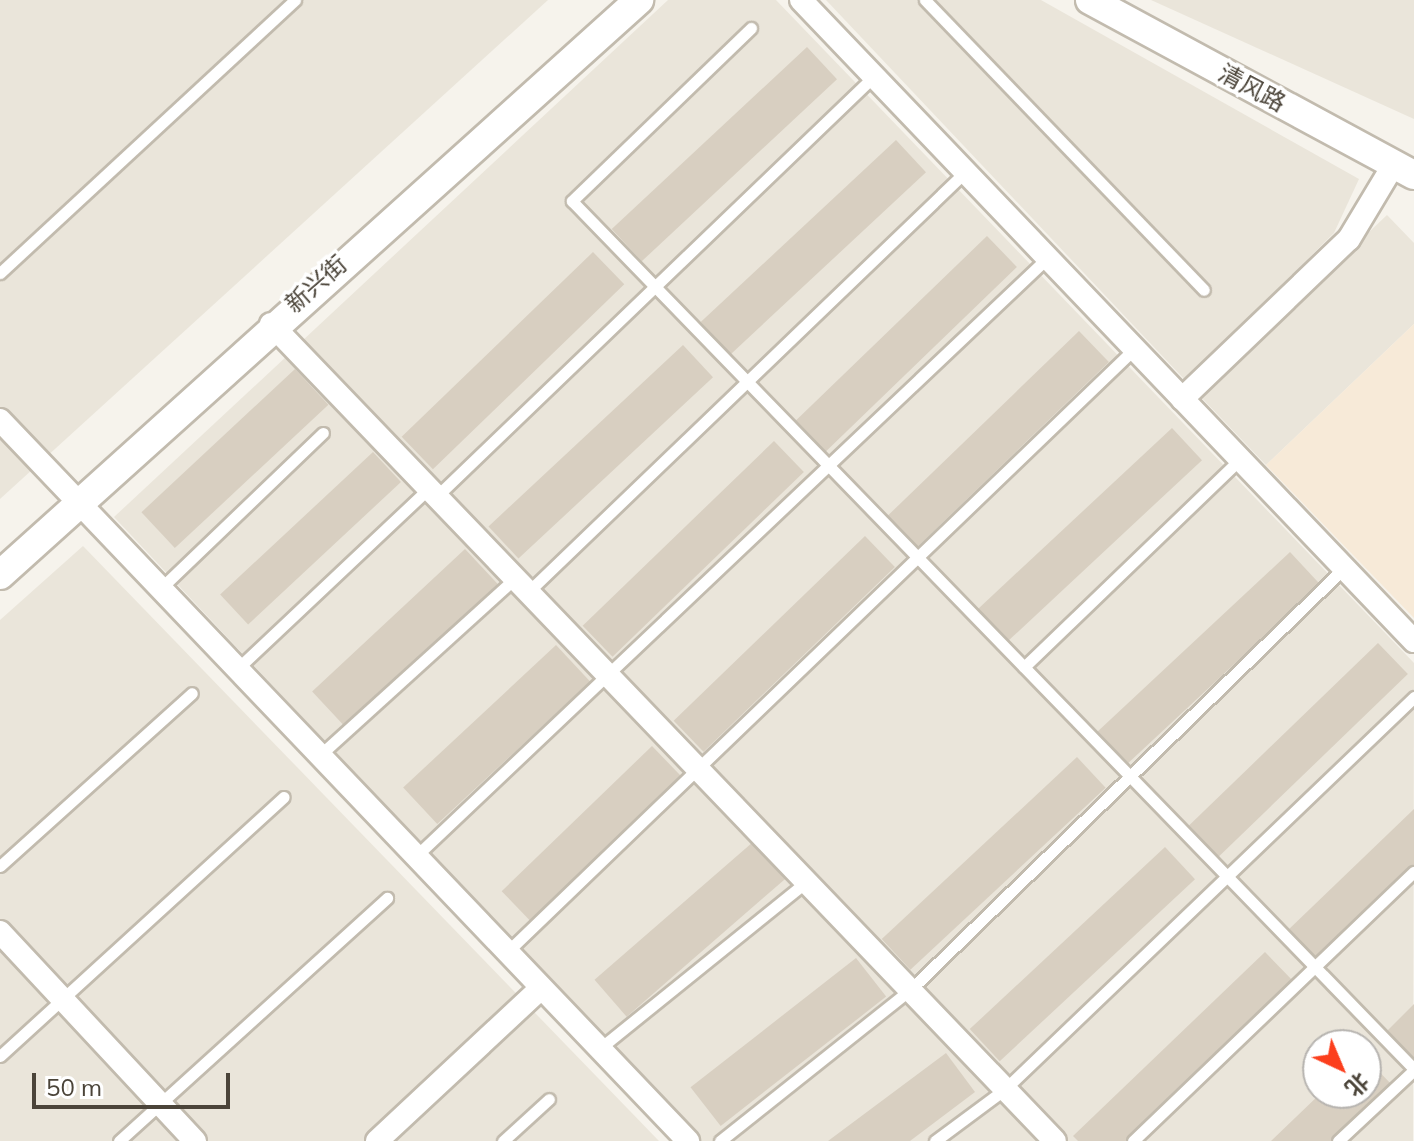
<!DOCTYPE html>
<html>
<head>
<meta charset="utf-8">
<style>
	body { margin:0 }
	#map { position:relative; width:1414px; height:1141px; overflow:hidden; background:#f6f3ec; font-family:Mulish,"Noto Sans SC",sans-serif }
	div>[style] { position:absolute }
	[style*='--x'] { left:calc(var(--x)*1px); top:calc(var(--y)*1px); width:calc(var(--w)*1px); rotate:calc(var(--a)*1deg) }
	.residential>* { inset:0; background:#eae5da }
	.commercial>* { inset:0; background:#f7ead8 }
	.building>* { inset:0; background:#d8cfc1; transform-origin:0 0 }
	.roads { filter:drop-shadow(2px 0 #c2bbae) drop-shadow(-2px 0 #c2bbae) drop-shadow(0 2px #c2bbae) drop-shadow(0 -2px #c2bbae) }
	.service>* { height:11px; margin:-5.5px; padding:0 5.5px; transform-origin:5.5px; border-radius:5.5px; background:#fff }
	.minor>* { height:22px; margin:-11px; padding:0 11px; transform-origin:11px; border-radius:11px; background:#fff }
	.tertiary>* { height:28px; margin:-14px; padding:0 14px; transform-origin:14px; border-radius:14px; background:#fff }
	span { translate:-50% -50%; white-space:nowrap; text-align:center; line-height:1.15; -webkit-text-stroke:7px #fff; paint-order:stroke }
	.street-label { font-size:24px; color:#4b4439 }
	.north { position:absolute; left:1302px; top:1029px; width:80px; height:80px; box-sizing:border-box; background:#fff; border:2px solid #b7b4b0; border-radius:50%; rotate:136deg; font-size:22px; font-weight:700; line-height:32px; text-align:center; color:#4b4439 }
	.north::after { content:''; display:block; margin:auto; width:28px; height:36px; background:#fc3f1d; clip-path:polygon(50% 0,100% 100%,50% 72%,0 100%) }
	.scale { position:absolute; left:32px; top:1073px; width:198px; height:36px; box-sizing:border-box; border:4px solid #4b4439; border-top:0; padding-left:10px; font-size:24px; line-height:28px; white-space:nowrap; color:#4b4439; -webkit-text-stroke:6px #fff; paint-order:stroke }
</style>
</head>
<body>
<div id="map">
	<div class="residential">
		<i style="clip-path:polygon(0 0,548px 0,0 499px)"></i>
		<i style="clip-path:polygon(evenodd,668px 0,776px 0,1414px 663px,1413px 1141px,1062px 1141px,302px 341px,668px 0,1318px 1045px,1366px 1045px,1366px 1093px,1318px 1093px,1318px 1045px)"></i>
		<i style="clip-path:polygon(826px 0,1041px 0,1359px 179px,1334px 233px,1185px 380px)"></i>
		<i style="clip-path:polygon(1151px 0,1414px 0,1414px 119px)"></i>
		<i style="clip-path:polygon(1387px 215px,1414px 243px,1414px 324px,1266px 465px,1198px 394px)"></i>
		<i style="clip-path:polygon(288px 355px,1041px 1141px,701px 1141px,114px 517px)"></i>
		<i style="clip-path:polygon(83px 546px,659px 1141px,0 1141px,0 620px)"></i>
	</div>
	<div class="commercial">
		<i style="clip-path:polygon(1414px 324px,1414px 618px,1266px 465px)"></i>
	</div>
	<div class="building">
		<i style="left:807px;top:47px;width:44px;height:267px;rotate:47deg"></i>
		<i style="left:896px;top:140px;width:44px;height:267px;rotate:47deg"></i>
		<i style="left:987px;top:236px;width:43px;height:266px;rotate:46deg"></i>
		<i style="left:593px;top:252px;width:45px;height:266px;rotate:46deg"></i>
		<i style="left:1079px;top:331px;width:43px;height:266px;rotate:46deg"></i>
		<i style="left:683px;top:345px;width:44px;height:266px;rotate:47deg"></i>
		<i style="left:295px;top:369px;width:49px;height:210px;rotate:47deg"></i>
		<i style="left:1172px;top:428px;width:44px;height:266px;rotate:47deg"></i>
		<i style="left:774px;top:441px;width:43px;height:266px;rotate:46deg"></i>
		<i style="left:373px;top:452px;width:41px;height:209px;rotate:47deg"></i>
		<i style="left:865px;top:536px;width:43px;height:266px;rotate:46deg"></i>
		<i style="left:465px;top:549px;width:50px;height:209px;rotate:47deg"></i>
		<i style="left:1290px;top:552px;width:44px;height:266px;rotate:47deg"></i>
		<i style="left:1378px;top:643px;width:43px;height:266px;rotate:46deg"></i>
		<i style="left:556px;top:645px;width:50px;height:209px;rotate:47deg"></i>
		<i style="left:652px;top:746px;width:42px;height:209px;rotate:46deg"></i>
		<i style="left:1077px;top:757px;width:42px;height:267px;rotate:47deg"></i>
		<i style="clip-path:polygon(1414px 809px,1414px 870px,1317px 963px,1286px 932px)"></i>
		<i style="left:753px;top:842px;width:49px;height:210px;rotate:49deg"></i>
		<i style="left:1165px;top:847px;width:44px;height:267px;rotate:47deg"></i>
		<i style="clip-path:polygon(1265px 952px,1295px 983px,1131px 1141px,1078px 1141px,1073px 1136px)"></i>
		<i style="left:856px;top:958px;width:49px;height:210px;rotate:52deg"></i>
		<i style="clip-path:polygon(1414px 1004px,1414px 1065px,1384px 1034px)"></i>
		<i style="clip-path:polygon(946px 1053px,975px 1092px,910px 1141px,828px 1141px)"></i>
		<i style="clip-path:polygon(1366px 1058px,1392px 1085px,1334px 1141px,1271px 1141px,1321px 1093px,1366px 1093px)"></i>
	</div>
	<div class="roads">
		<div class="service">
			<i style="--x:925;--y:0;--w:402;--a:46.1"></i>
			<i style="--x:751;--y:28;--w:249;--a:136"></i>
			<i style="--x:572;--y:201;--w:1209;--a:45.87"></i>
			<i style="--x:0;--y:273;--w:402;--a:-42.8"></i>
			<i style="--x:437;--y:496;--w:606;--a:-43.86"></i>
			<i style="--x:159;--y:590;--w:227;--a:-43.8"></i>
			<i style="--x:528;--y:592;--w:606;--a:-43.86"></i>
			<i style="--x:1024;--y:667;--w:300;--a:-43.9"></i>
			<i style="--x:236;--y:670;--w:265;--a:-43.3"></i>
			<i style="--x:319;--y:756;--w:265;--a:-42.2"></i>
			<i style="--x:415;--y:857;--w:871;--a:-43.46"></i>
			<i style="--x:0;--y:866;--w:258;--a:-42"></i>
			<i style="--x:507;--y:952;--w:870;--a:-43.88"></i>
			<i style="--x:599;--y:1049;--w:266;--a:-38.9"></i>
			<i style="--x:0;--y:1056;--w:384;--a:-42.4"></i>
			<i style="--x:119;--y:1141;--w:362;--a:-42.2"></i>
			<i style="--x:503;--y:1141;--w:62;--a:-42.4"></i>
			<i style="--x:720;--y:1141;--w:243;--a:-38.5"></i>
			<i style="--x:910;--y:990;--w:605;--a:-44.2"></i>
			<i style="--x:935;--y:1141;--w:87;--a:-36.6"></i>
			<i style="--x:1005;--y:1089;--w:567;--a:-43.78"></i>
			<i style="--x:1133;--y:1141;--w:389;--a:-43.8"></i>
			<i style="--x:1338;--y:1141;--w:104;--a:-43.1"></i>
		</div>
		<div class="minor">
			<i style="--x:801;--y:0;--w:887;--a:46.28"></i>
			<i style="--x:271;--y:324;--w:1132;--a:46.18"></i>
			<i style="--x:1182;--y:399;--w:231;--a:-43.8"></i>
			<i style="--x:1349;--y:239;--w:87;--a:-59"></i>
			<i style="--x:0;--y:420;--w:997;--a:46.34"></i>
			<i style="--x:0;--y:932;--w:286;--a:47"></i>
			<i style="--x:377;--y:1141;--w:224;--a:-43"></i>
		</div>
		<div class="tertiary">
			<i style="--x:1090;--y:0;--w:368;--a:28.4"></i>
			<i style="--x:0;--y:575;--w:860;--a:-41.98"></i>
		</div>
	</div>
	<div class="street-label">
		<span style="left:1252px;top:88px;rotate:28deg">清风路</span>
		<span style="left:316px;top:284px;rotate:-41deg">新兴街</span>
	</div>
	<div class="north">北</div>
	<div class="scale">50 m</div>
</div>
</body>
</html>
